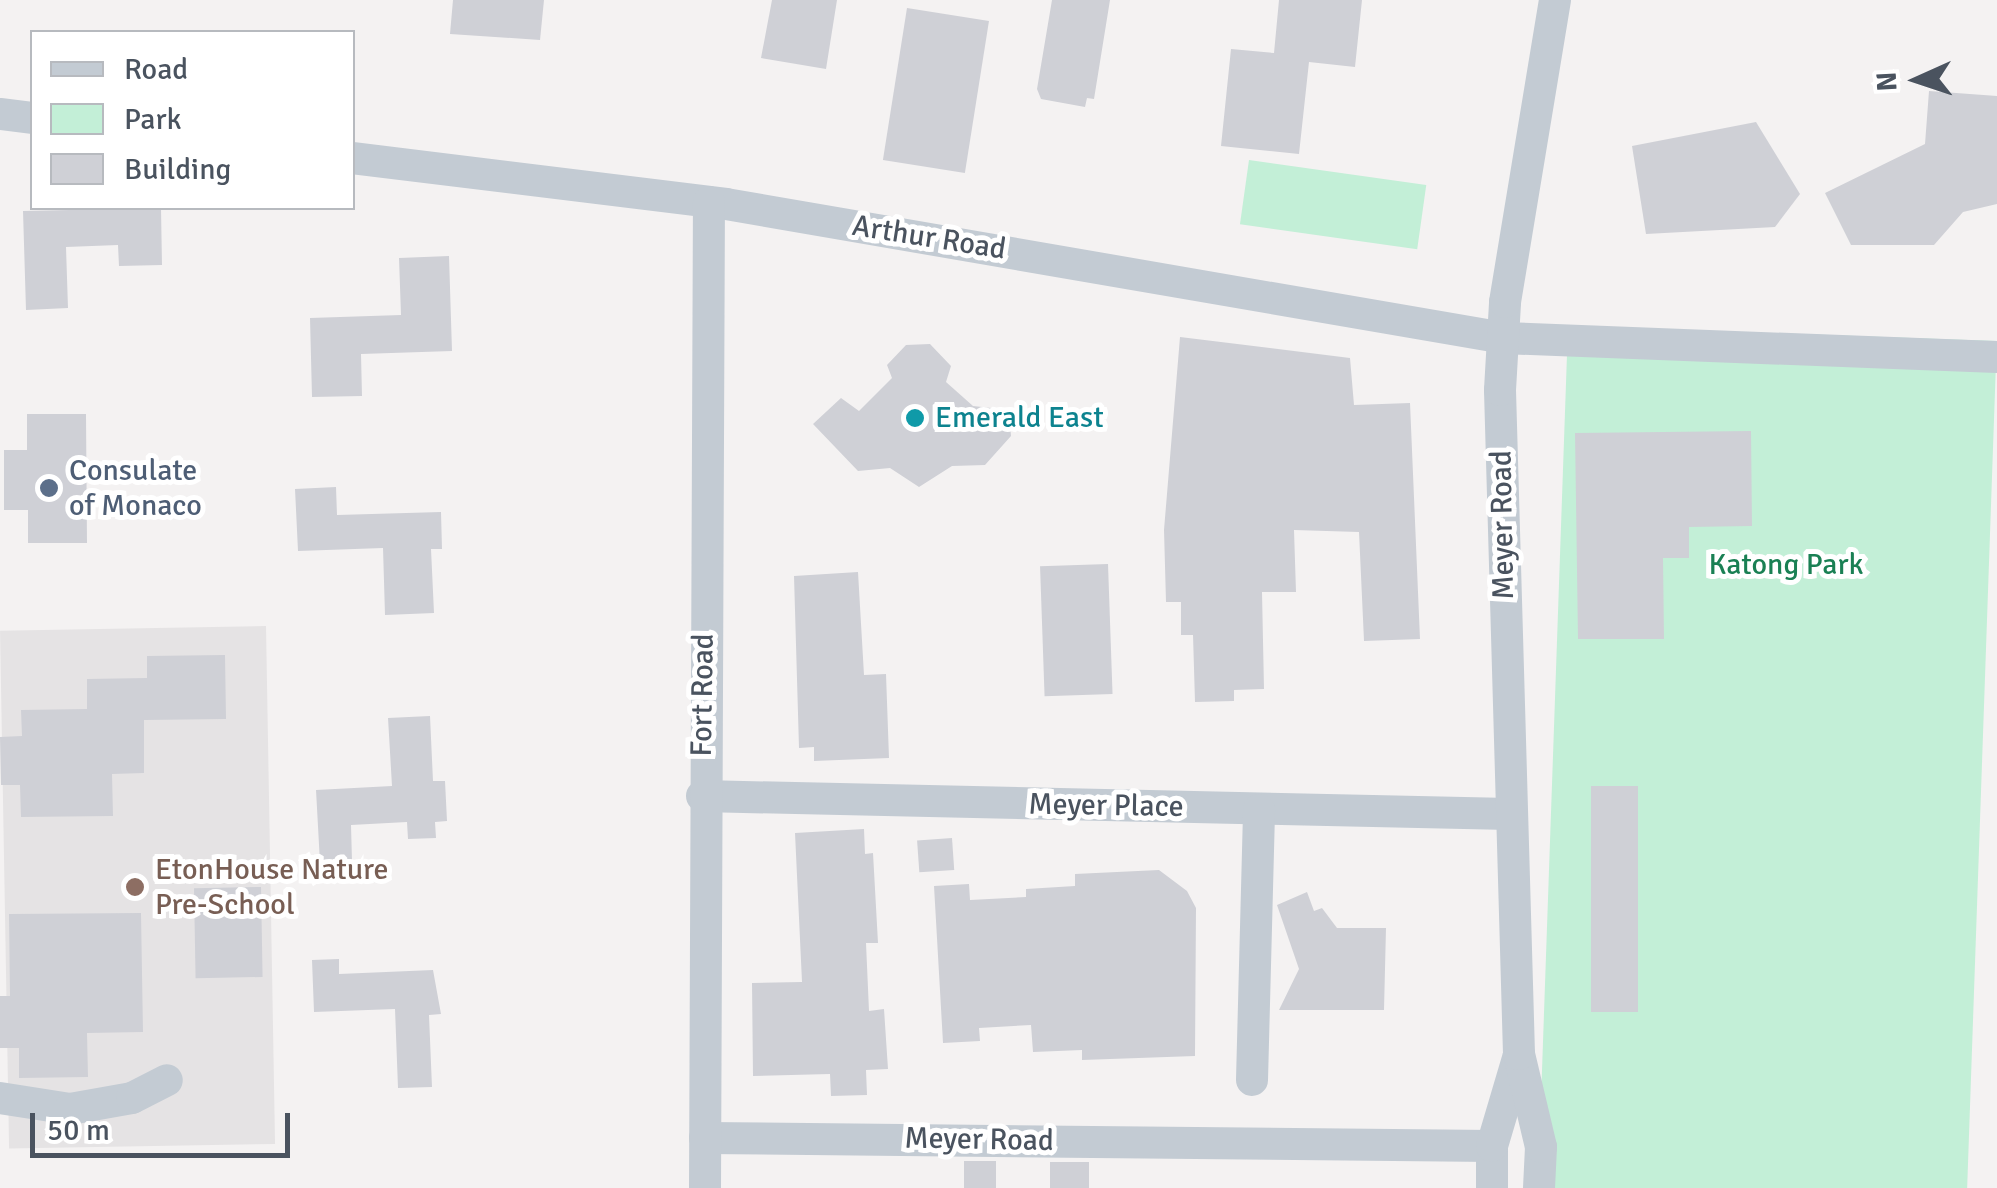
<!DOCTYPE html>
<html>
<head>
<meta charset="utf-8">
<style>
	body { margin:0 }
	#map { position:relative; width:1997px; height:1188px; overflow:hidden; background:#f4f2f2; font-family:Signika,sans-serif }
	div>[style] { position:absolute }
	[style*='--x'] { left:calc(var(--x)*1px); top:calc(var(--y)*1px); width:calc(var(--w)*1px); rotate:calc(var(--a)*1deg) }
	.education>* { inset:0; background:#e5e3e4; transform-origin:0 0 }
	.green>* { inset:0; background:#c3efd7; transform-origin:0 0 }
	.building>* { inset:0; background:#cfd0d6; transform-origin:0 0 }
	.minor>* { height:32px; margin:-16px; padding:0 16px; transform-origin:16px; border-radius:16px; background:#c3cbd3 }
	.dots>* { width:28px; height:28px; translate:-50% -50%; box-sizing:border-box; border:5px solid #fff; border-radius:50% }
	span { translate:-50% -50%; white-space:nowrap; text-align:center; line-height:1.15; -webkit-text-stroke:10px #fff; paint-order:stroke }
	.street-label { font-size:30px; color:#4a535f }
	.culture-label { font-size:30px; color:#0d838f }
	.left { translate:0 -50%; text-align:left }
	.service-label { font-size:30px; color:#4e5e75 }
	.park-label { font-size:30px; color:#1a8054 }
	.education-label { font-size:30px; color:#785e54 }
	.legend { position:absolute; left:30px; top:30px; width:325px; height:180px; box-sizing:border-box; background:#fff; border:2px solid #b7babf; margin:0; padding:12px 18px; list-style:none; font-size:30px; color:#4a535f }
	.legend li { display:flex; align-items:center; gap:20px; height:50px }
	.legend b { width:50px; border:2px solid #b7babf }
	.north { position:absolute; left:1867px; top:30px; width:100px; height:100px; -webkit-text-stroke:8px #fff; paint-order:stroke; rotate:267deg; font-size:28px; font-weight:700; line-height:40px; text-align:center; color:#4a535f }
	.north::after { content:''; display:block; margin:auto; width:35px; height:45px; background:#4a535f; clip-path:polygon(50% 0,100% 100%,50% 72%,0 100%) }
	.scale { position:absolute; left:30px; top:1113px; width:260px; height:45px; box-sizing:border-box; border:5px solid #4a535f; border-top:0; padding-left:12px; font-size:30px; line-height:35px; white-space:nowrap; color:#4a535f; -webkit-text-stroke:8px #fff; paint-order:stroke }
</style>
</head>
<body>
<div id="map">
	<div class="education">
		<i style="left:266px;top:626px;width:518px;height:266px;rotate:89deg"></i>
	</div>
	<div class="green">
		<i style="left:1249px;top:160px;width:179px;height:65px;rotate:8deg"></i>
		<i style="left:1568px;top:326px;width:429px;height:862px;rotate:2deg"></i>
	</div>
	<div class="building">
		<i style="clip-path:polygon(453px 0,544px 0,540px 40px,450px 34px)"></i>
		<i style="clip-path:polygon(772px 0,837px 0,826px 69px,761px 58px)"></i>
		<i style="clip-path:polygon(1052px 0,1110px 0,1094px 99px,1087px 98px,1085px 107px,1041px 99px,1037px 89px)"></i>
		<i style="clip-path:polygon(1279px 0,1362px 0,1355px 67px,1309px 62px,1299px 154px,1221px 146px,1231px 49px,1274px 53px)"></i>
		<i style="left:907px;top:8px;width:83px;height:154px;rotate:9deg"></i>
		<i style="clip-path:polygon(1929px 91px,1997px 96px,1997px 204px,1963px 212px,1934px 245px,1851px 245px,1825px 193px,1925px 144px)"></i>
		<i style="clip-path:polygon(1756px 122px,1800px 194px,1775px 227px,1646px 234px,1632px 146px)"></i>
		<i style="clip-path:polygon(161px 208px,162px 265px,119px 266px,118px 245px,66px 247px,68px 308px,26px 310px,23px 211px)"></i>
		<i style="clip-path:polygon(449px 256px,452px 351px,361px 354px,362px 396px,312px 397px,310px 318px,401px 315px,399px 258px)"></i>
		<i style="clip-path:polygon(1180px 337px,1350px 358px,1354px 405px,1410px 403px,1420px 639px,1364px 641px,1359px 532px,1294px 530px,1296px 592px,1262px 592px,1264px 689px,1234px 690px,1234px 701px,1195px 702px,1193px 635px,1181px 635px,1181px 602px,1166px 602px,1164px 530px)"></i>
		<i style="clip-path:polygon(930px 344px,951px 366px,946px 382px,973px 406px,1009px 410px,1011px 436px,985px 465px,952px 466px,919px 487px,890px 468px,858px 471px,813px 424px,841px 398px,859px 411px,892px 378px,887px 365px,906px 345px)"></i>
		<i style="clip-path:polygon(27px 414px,86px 414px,87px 543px,28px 543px,28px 510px,4px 510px,4px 450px,27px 450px)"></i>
		<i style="clip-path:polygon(1751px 431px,1752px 526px,1689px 527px,1689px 558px,1663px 558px,1664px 639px,1578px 639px,1575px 433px)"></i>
		<i style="clip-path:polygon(336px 487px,337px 515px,441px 512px,442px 549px,431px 549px,434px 613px,385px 615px,383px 548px,298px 551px,295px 489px)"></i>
		<i style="left:1108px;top:564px;width:130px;height:68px;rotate:88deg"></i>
		<i style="clip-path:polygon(858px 572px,864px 675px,886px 674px,889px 758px,814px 761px,814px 747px,799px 748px,794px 576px)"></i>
		<i style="clip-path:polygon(225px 655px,226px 719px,144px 720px,144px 773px,112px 774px,113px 816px,21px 817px,20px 785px,1px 785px,0 737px,22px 736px,21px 710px,87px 709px,87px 679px,147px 678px,147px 656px)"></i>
		<i style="clip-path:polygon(430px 716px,433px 781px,445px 781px,447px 821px,435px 822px,436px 838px,408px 839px,407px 822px,351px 825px,352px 861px,320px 863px,316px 790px,392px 786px,388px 718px)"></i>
		<i style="left:1591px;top:786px;width:47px;height:226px"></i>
		<i style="clip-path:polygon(864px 829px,865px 854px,873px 853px,878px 943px,866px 943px,869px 1011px,884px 1009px,888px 1069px,866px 1070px,867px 1095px,831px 1096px,830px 1074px,753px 1076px,752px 983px,802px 982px,795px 833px)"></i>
		<i style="left:952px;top:838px;width:32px;height:35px;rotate:86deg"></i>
		<i style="clip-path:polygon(1159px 870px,1187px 891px,1196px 908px,1195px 1056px,1082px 1060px,1082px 1050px,1033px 1052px,1031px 1025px,979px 1028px,980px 1041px,943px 1043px,934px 886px,969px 884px,970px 900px,1026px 897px,1026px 889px,1075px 886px,1075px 874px)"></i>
		<i style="left:261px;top:887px;width:90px;height:67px;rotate:89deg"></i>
		<i style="clip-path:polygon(1307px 892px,1314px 911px,1322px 908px,1337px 928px,1386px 928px,1384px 1010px,1279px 1010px,1299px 969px,1277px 905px)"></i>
		<i style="clip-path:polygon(141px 913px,143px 1032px,87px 1033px,88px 1077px,19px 1078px,19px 1048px,0 1048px,0 996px,10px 996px,9px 914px)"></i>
		<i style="clip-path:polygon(339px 959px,339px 974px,433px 970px,441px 1014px,429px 1015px,432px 1087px,398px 1088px,395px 1009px,314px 1012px,312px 960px)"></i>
		<i style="left:964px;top:1161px;width:32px;height:27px"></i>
		<i style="left:1050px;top:1162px;width:39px;height:26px"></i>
	</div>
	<div class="minor">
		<i style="--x:0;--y:114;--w:32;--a:7"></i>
		<i style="--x:352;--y:158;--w:377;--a:7"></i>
		<i style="--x:726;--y:204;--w:788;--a:9.78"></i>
		<i style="--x:1503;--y:338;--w:494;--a:2.2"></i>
		<i style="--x:702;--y:796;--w:808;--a:1.28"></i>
		<i style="--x:1252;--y:1080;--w:270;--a:-88.5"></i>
		<i style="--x:0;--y:1098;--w:71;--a:8.9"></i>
		<i style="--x:70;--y:1109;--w:63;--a:-10.1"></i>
		<i style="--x:132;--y:1098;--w:39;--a:-27"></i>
		<i style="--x:705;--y:1138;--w:787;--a:0.58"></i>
		<i style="--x:705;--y:1188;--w:986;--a:-89.77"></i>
		<i style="--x:1492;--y:1188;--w:42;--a:-90"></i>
		<i style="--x:1492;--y:1146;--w:92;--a:-73.5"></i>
		<i style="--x:1539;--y:1188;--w:41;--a:-87.2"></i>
		<i style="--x:1541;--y:1147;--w:96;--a:-103.3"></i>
		<i style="--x:1519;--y:1054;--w:664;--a:-91.64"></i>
		<i style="--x:1500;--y:390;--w:88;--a:-86.7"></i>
		<i style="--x:1505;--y:302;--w:306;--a:-80.6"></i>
	</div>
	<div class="dots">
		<i style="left:915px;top:418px;background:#0f9aa8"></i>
		<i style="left:49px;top:488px;background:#5c6f8a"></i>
		<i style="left:135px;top:887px;background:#8d6e63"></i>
	</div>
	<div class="street-label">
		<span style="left:929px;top:238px;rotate:9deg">Arthur Road</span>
		<span style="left:1503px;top:525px;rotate:-91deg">Meyer Road</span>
		<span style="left:703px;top:695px;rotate:-89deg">Fort Road</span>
		<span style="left:1106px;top:806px;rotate:1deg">Meyer Place</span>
		<span style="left:979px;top:1140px;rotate:1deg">Meyer Road</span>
	</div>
	<div class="culture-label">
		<span class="left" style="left:935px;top:418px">Emerald East</span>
	</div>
	<div class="service-label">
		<span class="left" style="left:69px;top:488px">Consulate<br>of Monaco</span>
	</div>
	<div class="park-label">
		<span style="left:1786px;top:565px">Katong Park</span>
	</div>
	<div class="education-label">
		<span class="left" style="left:155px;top:887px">EtonHouse Nature<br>Pre-School</span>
	</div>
	<ul class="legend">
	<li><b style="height:12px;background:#c3cbd3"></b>Road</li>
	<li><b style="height:28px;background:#c3efd7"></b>Park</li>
	<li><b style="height:28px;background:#cfd0d6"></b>Building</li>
	</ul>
	<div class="north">N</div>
	<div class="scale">50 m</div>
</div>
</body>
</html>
